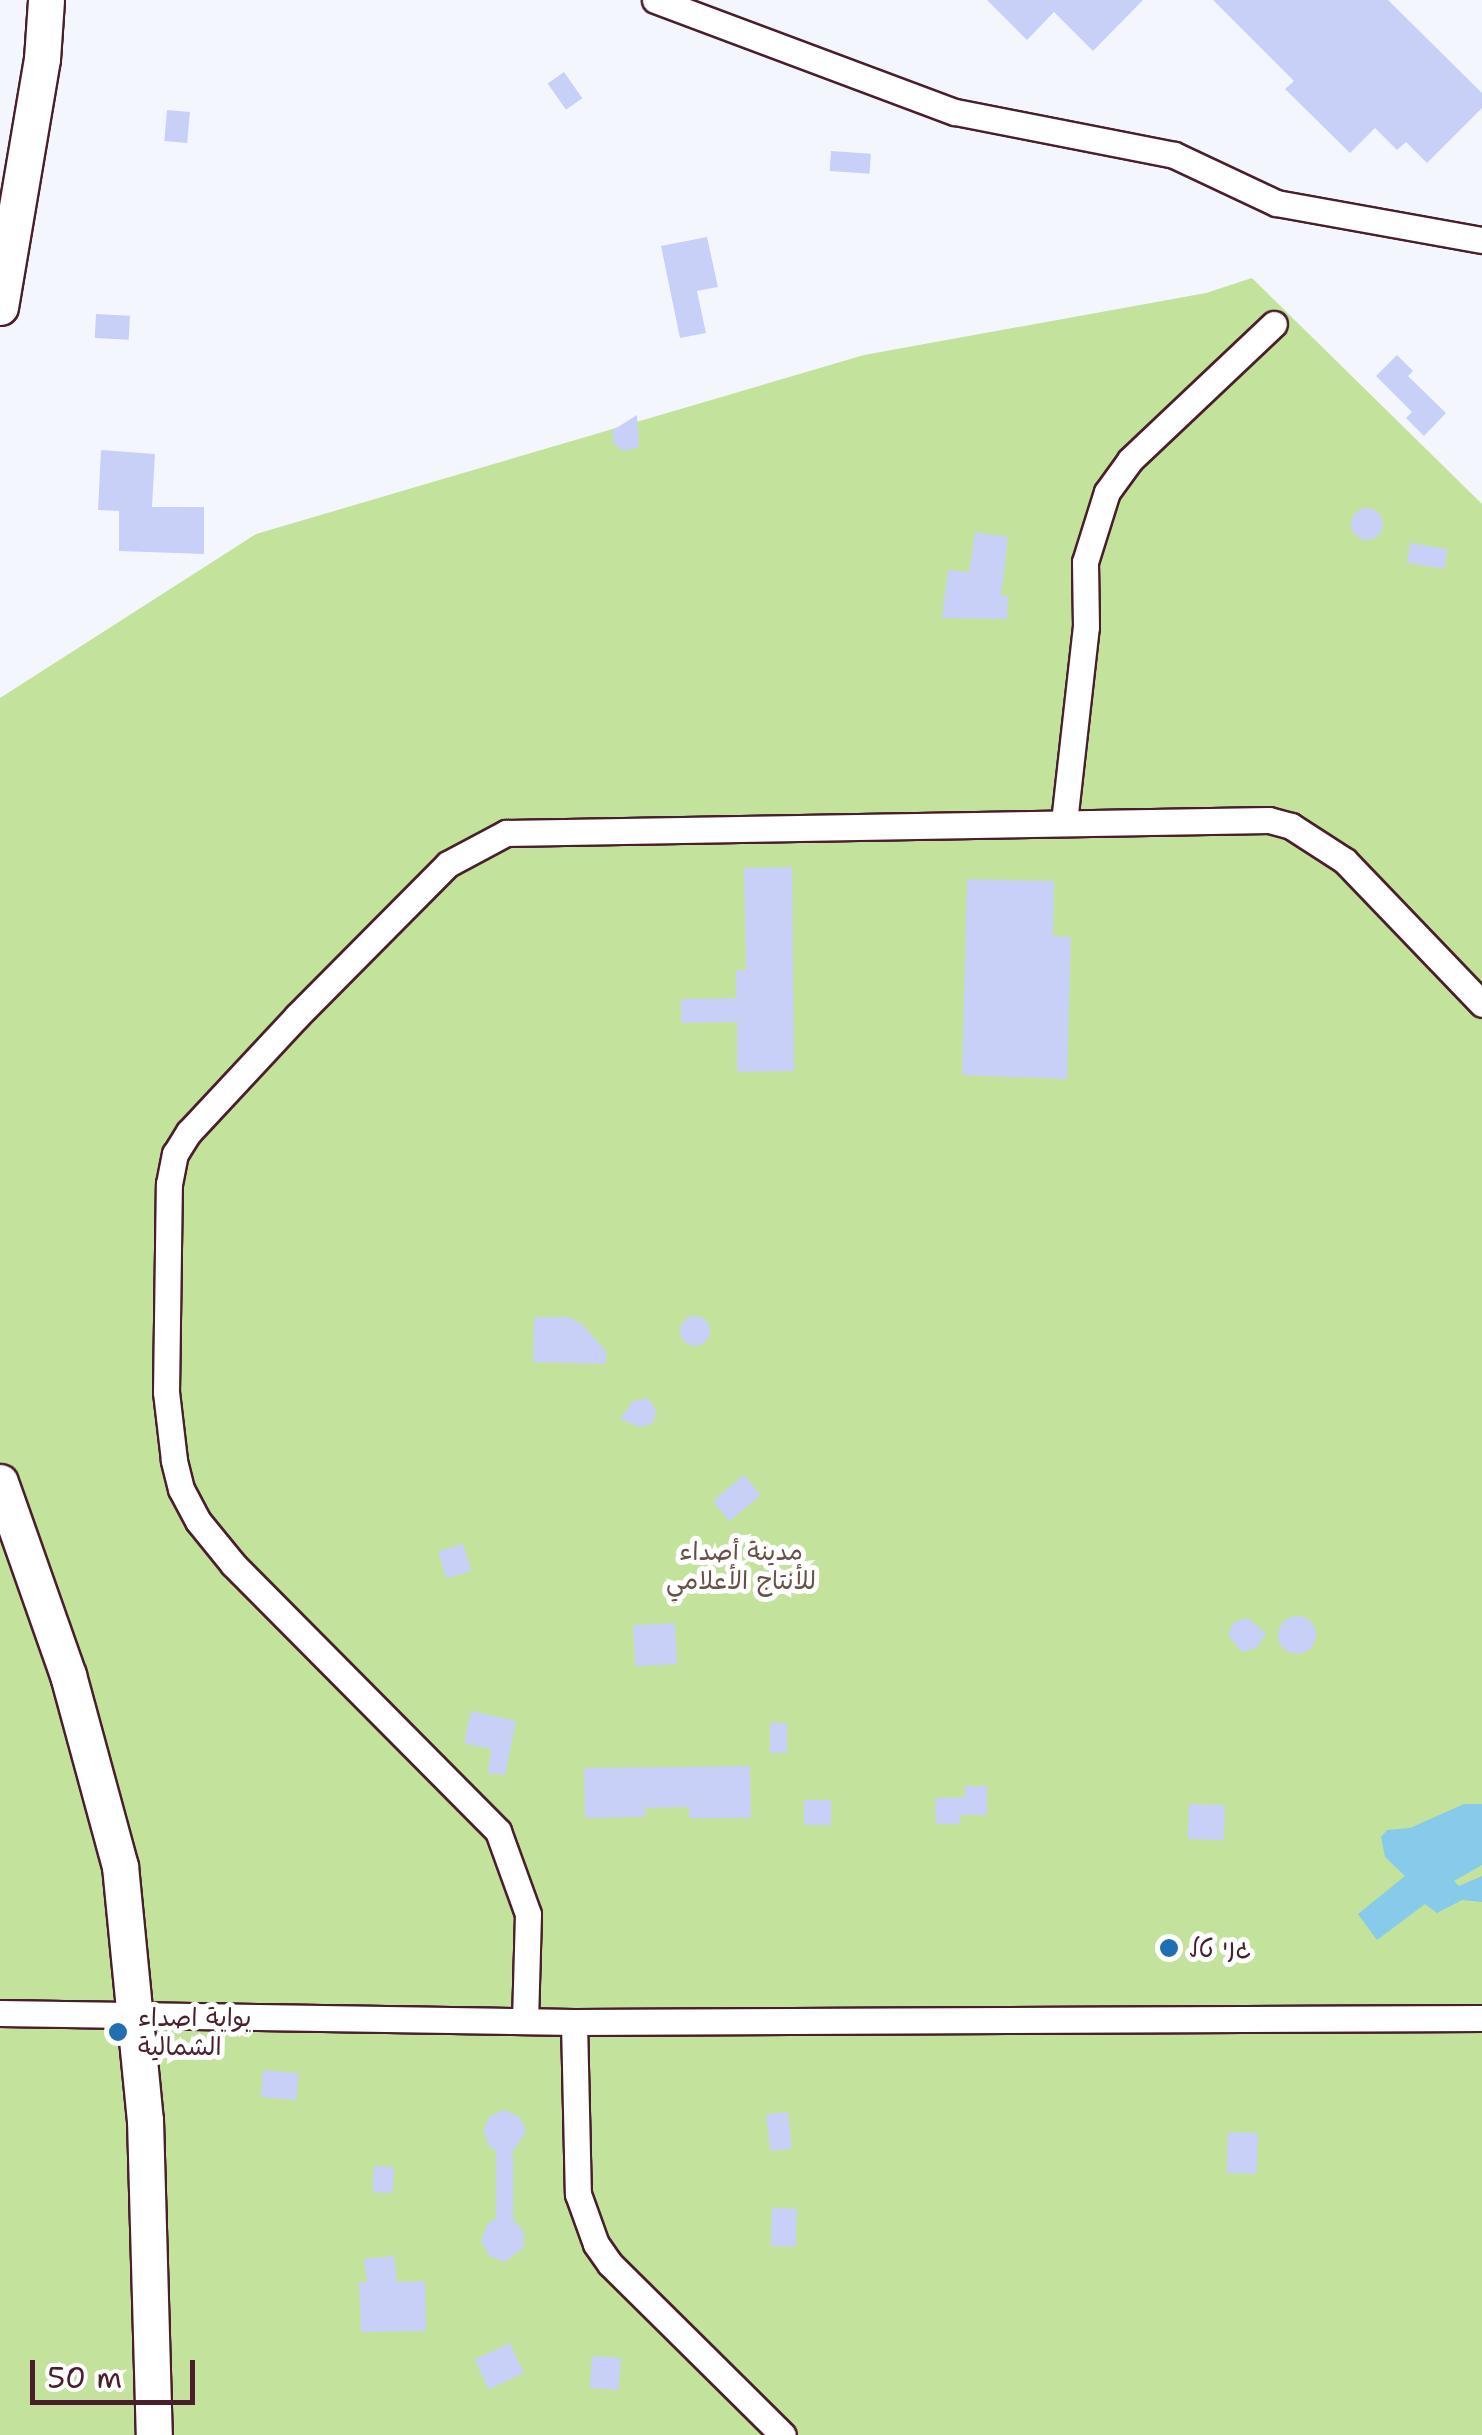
<!DOCTYPE html>
<html>
<head>
<meta charset="utf-8">
<style>
	body { margin:0 }
	#map { position:relative; width:1482px; height:2435px; overflow:hidden; background:#f4f6fe; font-family:"Shantell Sans","Playpen Sans Arabic","Playpen Sans Hebrew",sans-serif }
	div>[style] { position:absolute }
	[style*='--x'] { left:calc(var(--x)*1px); top:calc(var(--y)*1px); width:calc(var(--w)*1px); rotate:calc(var(--a)*1deg) }
	.green>* { inset:0; background:#c3e39c }
	.water>* { inset:0; background:#88cae9 }
	.building>* { inset:0; background:#c9d0f8; transform-origin:0 0 }
	.round { border-radius:50% }
	.roads { filter:drop-shadow(2px 0 #4a1f2b) drop-shadow(-2px 0 #4a1f2b) drop-shadow(0 2px #4a1f2b) drop-shadow(0 -2px #4a1f2b) }
	.minor>* { height:25px; margin:-12.5px; padding:0 12.5px; transform-origin:12.5px; border-radius:12.5px; background:#fff }
	.secondary>* { height:35px; margin:-17.5px; padding:0 17.5px; transform-origin:17.5px; border-radius:17.5px; background:#fff }
	.dots>* { width:28px; height:28px; translate:-50% -50%; box-sizing:border-box; border:5px solid #fff; border-radius:50% }
	span { translate:-50% -50%; white-space:nowrap; text-align:center; line-height:1.15; -webkit-text-stroke:10px #fff; paint-order:stroke }
	.park-label { font-size:25px; color:#685047 }
	.poi-label { font-size:25px; color:#4a1f2b }
	.left { translate:0 -50%; text-align:left }
	.scale { position:absolute; left:30px; top:2360px; width:165px; height:45px; box-sizing:border-box; border:5px solid #4a1f2b; border-top:0; padding-left:12px; font-size:30px; line-height:35px; white-space:nowrap; color:#4a1f2b; -webkit-text-stroke:8px #fff; paint-order:stroke }
</style>
</head>
<body>
<div id="map">
	<div class="green">
		<i style="clip-path:polygon(1252px 278px,1482px 504px,1482px 2435px,0 2435px,0 698px,256px 534px,864px 355px,1206px 293px)"></i>
	</div>
	<div class="water">
		<i style="clip-path:polygon(1464px 1804px,1482px 1804px,1482px 1865px,1454px 1881px,1459px 1886px,1482px 1876px,1482px 1902px,1462px 1900px,1437px 1913px,1425px 1904px,1377px 1940px,1358px 1914px,1405px 1876px,1385px 1857px,1381px 1837px,1387px 1830px,1410px 1828px)"></i>
	</div>
	<div class="building">
		<i style="clip-path:polygon(987px 0,1143px 0,1093px 51px,1054px 12px,1027px 40px)"></i>
		<i style="clip-path:polygon(1213px 0,1388px 0,1482px 93px,1482px 108px,1427px 163px,1406px 142px,1397px 150px,1375px 128px,1350px 153px,1285px 89px,1294px 81px)"></i>
		<i style="left:564px;top:72px;width:32px;height:20px;rotate:55deg"></i>
		<i style="left:167px;top:110px;width:23px;height:31px;rotate:5deg"></i>
		<i style="left:831px;top:151px;width:40px;height:20px;rotate:4deg"></i>
		<i style="clip-path:polygon(707px 237px,718px 287px,697px 291px,706px 333px,680px 338px,661px 246px)"></i>
		<i style="left:96px;top:314px;width:34px;height:24px;rotate:3deg"></i>
		<i style="clip-path:polygon(1397px 355px,1413px 371px,1408px 376px,1446px 413px,1424px 436px,1406px 418px,1412px 412px,1376px 376px)"></i>
		<i style="clip-path:polygon(637px 415px,639px 447px,623px 451px,613px 443px,613px 430px)"></i>
		<i style="clip-path:polygon(101px 450px,155px 454px,152px 507px,204px 507px,204px 554px,119px 551px,119px 511px,98px 510px)"></i>
		<i class="round" style="left:1351px;top:508px;width:32px;height:32px"></i>
		<i style="clip-path:polygon(975px 532px,1008px 537px,1001px 596px,1008px 596px,1007px 619px,942px 618px,948px 570px,969px 572px)"></i>
		<i style="left:1410px;top:543px;width:38px;height:20px;rotate:9deg"></i>
		<i style="clip-path:polygon(792px 867px,794px 1071px,737px 1072px,737px 1022px,681px 1023px,681px 999px,736px 998px,736px 970px,746px 970px,744px 868px)"></i>
		<i style="clip-path:polygon(967px 879px,1054px 881px,1053px 936px,1071px 937px,1067px 1079px,962px 1075px)"></i>
		<i class="round" style="left:680px;top:1316px;width:30px;height:30px"></i>
		<i style="clip-path:polygon(534px 1317px,569px 1317px,581px 1323px,606px 1351px,606px 1364px,533px 1362px)"></i>
		<i style="clip-path:polygon(648px 1398px,657px 1412px,652px 1424px,640px 1427px,620px 1419px,633px 1401px)"></i>
		<i style="left:744px;top:1475px;width:26px;height:41px;rotate:50deg"></i>
		<i style="left:463px;top:1544px;width:28px;height:26px;rotate:73deg"></i>
		<i class="round" style="left:1278px;top:1616px;width:38px;height:38px"></i>
		<i style="clip-path:polygon(1248px 1618px,1266px 1634px,1256px 1648px,1242px 1652px,1228px 1635px,1234px 1622px)"></i>
		<i style="left:675px;top:1623px;width:41px;height:42px;rotate:87deg"></i>
		<i style="clip-path:polygon(471px 1711px,516px 1721px,505px 1775px,488px 1773px,491px 1749px,464px 1743px)"></i>
		<i style="left:770px;top:1723px;width:17px;height:30px"></i>
		<i style="clip-path:polygon(750px 1766px,751px 1818px,689px 1818px,689px 1807px,645px 1808px,646px 1817px,585px 1818px,584px 1768px)"></i>
		<i style="clip-path:polygon(965px 1786px,987px 1786px,987px 1815px,960px 1815px,960px 1824px,936px 1824px,935px 1798px,965px 1797px)"></i>
		<i style="left:804px;top:1800px;width:27px;height:25px"></i>
		<i style="left:1189px;top:1804px;width:36px;height:35px;rotate:2deg"></i>
		<i style="left:263px;top:2070px;width:36px;height:27px;rotate:5deg"></i>
		<i style="clip-path:polygon(505px 2110px,520px 2117px,526px 2132px,513px 2151px,513px 2220px,523px 2230px,524px 2247px,505px 2262px,489px 2256px,481px 2241px,487px 2225px,496px 2218px,496px 2151px,489px 2146px,483px 2130px,490px 2116px)"></i>
		<i style="left:788px;top:2112px;width:37px;height:22px;rotate:84deg"></i>
		<i style="left:1228px;top:2132px;width:30px;height:41px;rotate:2deg"></i>
		<i style="left:374px;top:2166px;width:20px;height:26px;rotate:3deg"></i>
		<i style="left:772px;top:2208px;width:25px;height:38px;rotate:2deg"></i>
		<i style="clip-path:polygon(394px 2256px,397px 2282px,425px 2281px,426px 2331px,361px 2332px,359px 2282px,367px 2282px,364px 2259px)"></i>
		<i style="left:510px;top:2343px;width:33px;height:39px;rotate:65deg"></i>
		<i style="left:592px;top:2356px;width:29px;height:32px;rotate:4deg"></i>
	</div>
	<div class="roads">
		<div class="minor">
			<i style="--x:655;--y:0;--w:320;--a:20.5"></i>
			<i style="--x:955;--y:112;--w:223;--a:11.1"></i>
			<i style="--x:1174;--y:155;--w:113;--a:25.2"></i>
			<i style="--x:1276;--y:203;--w:209;--a:10.2"></i>
			<i style="--x:1064;--y:822;--w:196;--a:-83.6"></i>
			<i style="--x:1086;--y:627;--w:65;--a:-90.9"></i>
			<i style="--x:1085;--y:562;--w:73;--a:-72.6"></i>
			<i style="--x:1107;--y:492;--w:39;--a:-54"></i>
			<i style="--x:1130;--y:460;--w:198;--a:-43.4"></i>
			<i style="--x:0;--y:2013;--w:574;--a:0.9"></i>
			<i style="--x:574;--y:2022;--w:908;--a:-0.25"></i>
			<i style="--x:525;--y:2021;--w:107;--a:-88.4"></i>
			<i style="--x:528;--y:1914;--w:88;--a:-109.9"></i>
			<i style="--x:498;--y:1831;--w:376;--a:-134.8"></i>
			<i style="--x:233;--y:1564;--w:55;--a:-129.1"></i>
			<i style="--x:198;--y:1521;--w:36;--a:-118"></i>
			<i style="--x:181;--y:1489;--w:30;--a:-104"></i>
			<i style="--x:174;--y:1460;--w:68;--a:-96.7"></i>
			<i style="--x:166;--y:1392;--w:208;--a:-89.2"></i>
			<i style="--x:169;--y:1184;--w:31;--a:-79"></i>
			<i style="--x:175;--y:1154;--w:26;--a:-58"></i>
			<i style="--x:189;--y:1132;--w:158;--a:-47"></i>
			<i style="--x:297;--y:1016;--w:214;--a:-45.2"></i>
			<i style="--x:448;--y:864;--w:66;--a:-28.1"></i>
			<i style="--x:506;--y:833;--w:763;--a:-0.98"></i>
			<i style="--x:1269;--y:820;--w:23;--a:15"></i>
			<i style="--x:1291;--y:826;--w:64;--a:32.9"></i>
			<i style="--x:1345;--y:861;--w:198;--a:46.2"></i>
			<i style="--x:574;--y:2022;--w:172;--a:88.7"></i>
			<i style="--x:578;--y:2194;--w:53;--a:70.2"></i>
			<i style="--x:596;--y:2244;--w:24;--a:55"></i>
			<i style="--x:610;--y:2264;--w:243;--a:44.7"></i>
		</div>
		<div class="secondary">
			<i style="--x:0;--y:307;--w:252;--a:-80.4"></i>
			<i style="--x:42;--y:59;--w:59;--a:-86.1"></i>
			<i style="--x:0;--y:1482;--w:205;--a:70.6"></i>
			<i style="--x:68;--y:1675;--w:198;--a:74.8"></i>
			<i style="--x:120;--y:1866;--w:255;--a:84.4"></i>
			<i style="--x:145;--y:2120;--w:315;--a:88.4"></i>
		</div>
	</div>
	<div class="dots">
		<i style="left:1169px;top:1948px;background:#1f6fb2"></i>
		<i style="left:118px;top:2032px;background:#1f6fb2"></i>
	</div>
	<div class="park-label">
		<span style="left:741px;top:1566px">مدينة أصداء<br>للأنتاج الأعلامي</span>
	</div>
	<div class="poi-label">
		<span class="left" style="left:1189px;top:1948px">גני טל</span>
		<span class="left" style="left:138px;top:2032px">بوابة اصداء<br>الشمالية</span>
	</div>
	<div class="scale">50 m</div>
</div>
</body>
</html>
